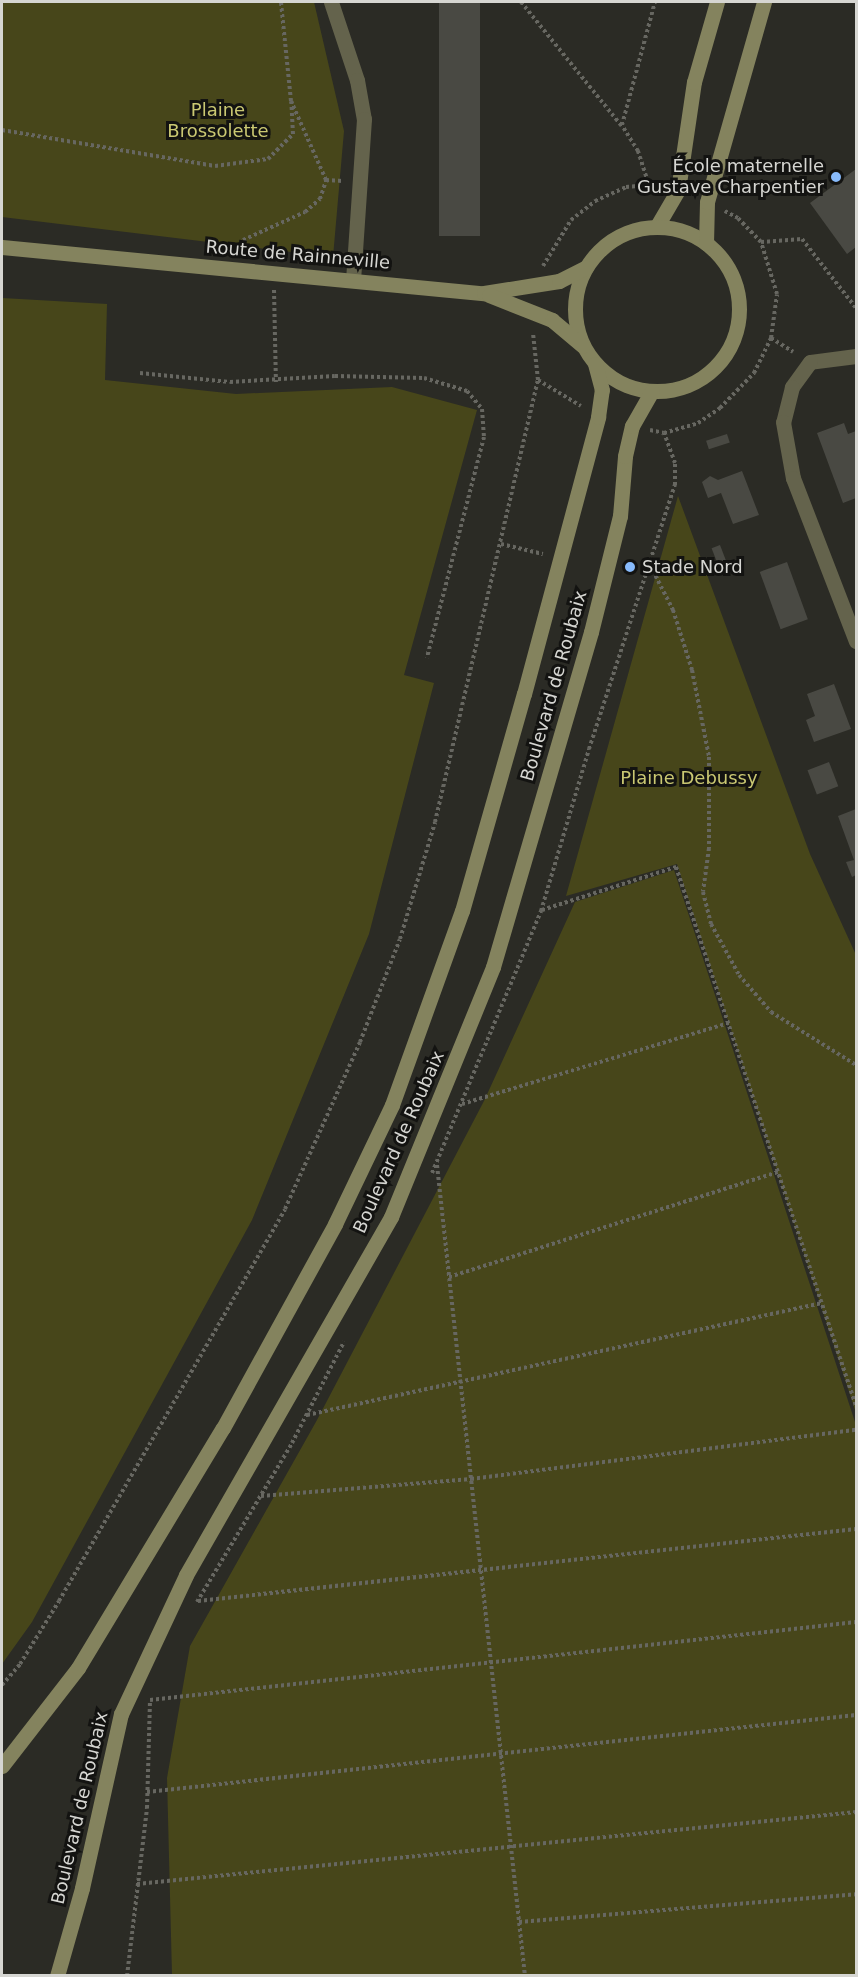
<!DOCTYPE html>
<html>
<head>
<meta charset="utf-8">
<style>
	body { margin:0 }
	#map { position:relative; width:858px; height:1977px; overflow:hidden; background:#2b2b25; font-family:"DejaVu Sans",sans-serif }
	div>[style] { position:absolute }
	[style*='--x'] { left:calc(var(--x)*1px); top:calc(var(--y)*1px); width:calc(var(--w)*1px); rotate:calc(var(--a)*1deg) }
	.green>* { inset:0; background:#47461a }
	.building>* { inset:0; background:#494943; transform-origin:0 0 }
	.path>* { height:4px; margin-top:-2px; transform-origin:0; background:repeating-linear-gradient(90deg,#676761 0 3px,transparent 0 6px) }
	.minor>* { height:15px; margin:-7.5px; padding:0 7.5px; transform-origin:7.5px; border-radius:7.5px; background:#64634c }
	.secondary>* { height:15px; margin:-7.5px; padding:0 7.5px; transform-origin:7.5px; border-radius:7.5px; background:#84835e }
	.secondary>.ring { margin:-7.5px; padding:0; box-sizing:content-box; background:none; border:15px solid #84835e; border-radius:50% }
	.dots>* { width:16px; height:16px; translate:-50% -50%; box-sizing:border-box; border:3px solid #131311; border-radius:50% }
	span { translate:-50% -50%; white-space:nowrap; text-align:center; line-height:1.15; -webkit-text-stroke:6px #131311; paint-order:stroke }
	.park-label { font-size:18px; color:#cac872 }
	.poi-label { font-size:18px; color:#d6d6d2 }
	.right { translate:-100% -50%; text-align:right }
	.left { translate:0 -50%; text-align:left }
	.street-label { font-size:18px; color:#d6d6d2 }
	.frame { position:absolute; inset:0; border:3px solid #d6d6d2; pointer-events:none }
</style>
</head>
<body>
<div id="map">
	<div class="green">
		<i style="clip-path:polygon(2px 2px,314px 2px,344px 131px,333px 257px,2px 217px)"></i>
		<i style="clip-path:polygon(2px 298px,107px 304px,105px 380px,236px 394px,392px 387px,477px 410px,404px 675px,434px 683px,369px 934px,252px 1220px,32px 1622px,2px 1664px)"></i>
		<i style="clip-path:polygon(678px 496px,810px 854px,856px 955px,856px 1413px,677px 864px,566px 896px)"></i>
		<i style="clip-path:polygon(674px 870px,856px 1425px,856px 1975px,172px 1975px,167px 1778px,190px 1646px,317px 1420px,439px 1187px,484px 1101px,575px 902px)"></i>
	</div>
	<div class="building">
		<i style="left:439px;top:2px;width:41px;height:234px"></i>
		<i style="clip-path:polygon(856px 169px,856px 247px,847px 254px,810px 203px)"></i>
		<i style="clip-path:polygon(844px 423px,848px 434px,856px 431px,856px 498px,843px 503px,817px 433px)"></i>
		<i style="left:727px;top:434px;width:9px;height:22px;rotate:72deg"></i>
		<i style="clip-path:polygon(742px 471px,759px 515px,733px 524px,721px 493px,708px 498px,702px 482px,710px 476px,718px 480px)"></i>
		<i style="left:720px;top:545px;width:19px;height:9px;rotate:69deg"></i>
		<i style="left:787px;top:562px;width:61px;height:29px;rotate:70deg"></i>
		<i style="clip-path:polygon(834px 684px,851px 729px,814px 742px,806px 720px,815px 716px,807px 694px)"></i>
		<i style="left:829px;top:762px;width:26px;height:23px;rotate:69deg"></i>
		<i style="clip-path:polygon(856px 809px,856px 875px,852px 877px,846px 862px,854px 860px,838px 816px)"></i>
	</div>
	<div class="path">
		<i style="--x:521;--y:2;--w:159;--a:50.9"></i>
		<i style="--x:2;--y:130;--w:216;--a:9.6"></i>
		<i style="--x:215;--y:166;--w:53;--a:-7.5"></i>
		<i style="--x:268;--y:159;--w:35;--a:-45"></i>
		<i style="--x:293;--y:134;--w:33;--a:-93"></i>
		<i style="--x:326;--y:180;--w:17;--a:3"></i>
		<i style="--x:648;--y:182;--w:33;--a:-108"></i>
		<i style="--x:638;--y:151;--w:31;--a:-122"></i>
		<i style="--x:622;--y:125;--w:127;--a:-75"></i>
		<i style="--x:761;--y:242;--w:41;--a:-4.2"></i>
		<i style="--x:802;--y:239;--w:88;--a:52"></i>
		<i style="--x:242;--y:252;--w:12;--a:-85"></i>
		<i style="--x:243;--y:240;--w:68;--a:-24.3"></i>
		<i style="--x:305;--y:212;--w:20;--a:-41"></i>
		<i style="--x:320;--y:199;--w:20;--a:-72"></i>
		<i style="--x:326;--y:180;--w:86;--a:-113.9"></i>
		<i style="--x:291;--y:101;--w:100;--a:-95.8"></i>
		<i style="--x:543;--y:266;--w:54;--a:-58.7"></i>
		<i style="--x:571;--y:220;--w:31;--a:-38"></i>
		<i style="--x:595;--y:201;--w:34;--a:-24"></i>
		<i style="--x:626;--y:187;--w:35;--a:-5"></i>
		<i style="--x:274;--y:290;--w:92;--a:88.8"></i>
		<i style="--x:771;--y:338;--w:26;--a:32"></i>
		<i style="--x:140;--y:373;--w:90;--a:5.7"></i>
		<i style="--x:230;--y:382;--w:105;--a:-3.3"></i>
		<i style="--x:335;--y:376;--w:89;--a:1.3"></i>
		<i style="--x:424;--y:378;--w:45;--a:16.8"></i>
		<i style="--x:467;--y:391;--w:23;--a:50"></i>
		<i style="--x:482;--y:409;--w:28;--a:86"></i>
		<i style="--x:484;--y:437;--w:228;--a:104.5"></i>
		<i style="--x:538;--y:380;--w:50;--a:31.2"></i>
		<i style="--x:650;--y:430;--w:14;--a:12"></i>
		<i style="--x:664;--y:433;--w:35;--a:-16"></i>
		<i style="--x:698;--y:423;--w:27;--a:-34"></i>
		<i style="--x:720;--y:408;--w:49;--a:-45.8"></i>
		<i style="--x:754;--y:373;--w:39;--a:-64"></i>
		<i style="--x:771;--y:338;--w:44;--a:-82.2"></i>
		<i style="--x:777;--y:294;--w:54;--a:-107.1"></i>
		<i style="--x:761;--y:242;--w:33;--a:-134"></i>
		<i style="--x:738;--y:218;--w:15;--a:-152"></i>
		<i style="--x:501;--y:544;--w:43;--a:13.4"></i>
		<i style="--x:650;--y:565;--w:51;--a:62.9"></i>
		<i style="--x:673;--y:610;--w:63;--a:72.4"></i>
		<i style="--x:692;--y:670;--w:89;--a:78.9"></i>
		<i style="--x:709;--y:757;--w:91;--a:90"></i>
		<i style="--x:709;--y:848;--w:44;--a:97.8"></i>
		<i style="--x:703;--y:892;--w:33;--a:76"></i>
		<i style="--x:711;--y:924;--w:58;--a:61.2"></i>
		<i style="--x:739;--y:975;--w:49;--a:49.1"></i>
		<i style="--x:771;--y:1012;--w:100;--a:31.9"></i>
		<i style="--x:542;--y:910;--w:141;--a:-17.8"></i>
		<i style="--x:676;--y:867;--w:568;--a:71.53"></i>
		<i style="--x:462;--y:1104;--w:279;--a:-16.9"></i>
		<i style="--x:437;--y:1165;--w:816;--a:83.81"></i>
		<i style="--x:432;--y:1173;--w:284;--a:-67.4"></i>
		<i style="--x:541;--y:911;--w:169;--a:-73.5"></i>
		<i style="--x:589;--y:749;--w:278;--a:-72"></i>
		<i style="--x:675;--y:485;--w:22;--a:-90"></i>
		<i style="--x:675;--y:463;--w:32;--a:-110"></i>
		<i style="--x:449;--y:1277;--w:345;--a:-17.7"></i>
		<i style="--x:307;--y:1415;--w:527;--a:-12.27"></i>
		<i style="--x:261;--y:1496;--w:211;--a:-4.6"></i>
		<i style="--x:471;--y:1479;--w:388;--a:-7.3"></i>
		<i style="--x:198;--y:1601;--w:662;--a:-6.24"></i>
		<i style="--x:197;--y:1602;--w:185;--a:-59.1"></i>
		<i style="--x:292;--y:1443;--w:114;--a:-62.8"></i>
		<i style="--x:2;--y:1685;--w:28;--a:-49"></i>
		<i style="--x:20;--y:1664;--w:74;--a:-58.2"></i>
		<i style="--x:59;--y:1601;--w:452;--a:-60"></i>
		<i style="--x:285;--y:1209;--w:183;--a:-65.8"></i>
		<i style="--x:360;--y:1042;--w:110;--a:-68.8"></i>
		<i style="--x:400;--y:939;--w:122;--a:-73.3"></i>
		<i style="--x:435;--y:822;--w:454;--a:-76.9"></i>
		<i style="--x:538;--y:380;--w:47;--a:-96.1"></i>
		<i style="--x:150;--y:1700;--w:710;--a:-6.3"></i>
		<i style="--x:147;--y:1792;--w:713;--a:-6.2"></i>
		<i style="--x:137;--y:1884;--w:723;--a:-5.72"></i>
		<i style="--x:519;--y:1922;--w:338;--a:-4.7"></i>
		<i style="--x:127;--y:1976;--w:169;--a:-83.2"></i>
		<i style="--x:147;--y:1808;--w:107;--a:-88.4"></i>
	</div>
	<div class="minor">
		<i style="--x:331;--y:2;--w:82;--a:71.6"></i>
		<i style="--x:357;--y:80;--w:40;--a:80"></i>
		<i style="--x:364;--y:119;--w:161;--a:93.9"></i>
		<i style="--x:856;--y:356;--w:46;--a:172.6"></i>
		<i style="--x:810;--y:362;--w:31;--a:126"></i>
		<i style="--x:792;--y:387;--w:36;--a:104"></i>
		<i style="--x:783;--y:422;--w:57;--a:79.9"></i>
		<i style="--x:793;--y:478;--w:175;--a:68.9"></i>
	</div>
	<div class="secondary">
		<i style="--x:657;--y:226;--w:42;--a:-59.7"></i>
		<i style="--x:678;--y:190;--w:109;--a:-81.6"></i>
		<i style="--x:694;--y:82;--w:83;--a:-74"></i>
		<i class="ring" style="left:575px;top:227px;width:149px;height:149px"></i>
		<i style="--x:706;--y:243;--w:41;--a:-88.6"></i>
		<i style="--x:707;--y:202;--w:208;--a:-74.1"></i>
		<i style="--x:2;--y:247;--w:484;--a:5.5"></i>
		<i style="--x:484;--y:293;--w:76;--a:-9.1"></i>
		<i style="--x:559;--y:281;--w:30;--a:-27"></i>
		<i style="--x:489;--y:295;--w:68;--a:21.6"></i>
		<i style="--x:552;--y:320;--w:40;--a:40"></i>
		<i style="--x:2;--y:1766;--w:124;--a:-52.2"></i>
		<i style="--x:78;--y:1668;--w:280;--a:-58.9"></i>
		<i style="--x:223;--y:1428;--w:233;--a:-61.2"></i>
		<i style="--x:335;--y:1224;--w:132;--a:-64.4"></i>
		<i style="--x:392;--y:1105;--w:206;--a:-70.2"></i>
		<i style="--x:462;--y:911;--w:226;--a:-74.1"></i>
		<i style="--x:524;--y:694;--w:287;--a:-75"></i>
		<i style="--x:598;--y:417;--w:27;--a:-82"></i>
		<i style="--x:602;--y:390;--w:27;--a:-105"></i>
		<i style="--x:57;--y:1976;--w:91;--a:-74.1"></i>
		<i style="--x:82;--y:1888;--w:178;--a:-77.4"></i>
		<i style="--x:121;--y:1714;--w:153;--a:-64.9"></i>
		<i style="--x:186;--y:1575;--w:413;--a:-60.2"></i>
		<i style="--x:391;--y:1217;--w:270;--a:-67.8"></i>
		<i style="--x:493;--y:967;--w:349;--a:-73.7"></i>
		<i style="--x:591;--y:632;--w:120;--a:-76"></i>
		<i style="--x:620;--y:516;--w:60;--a:-85.2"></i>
		<i style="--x:625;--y:456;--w:31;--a:-77"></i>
		<i style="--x:632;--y:426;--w:40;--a:-60.3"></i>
	</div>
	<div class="dots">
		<i style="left:836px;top:177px;background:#88bbfc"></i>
		<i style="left:630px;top:567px;background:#88bbfc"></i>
	</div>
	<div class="park-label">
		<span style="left:218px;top:121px">Plaine<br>Brossolette</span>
		<span style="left:689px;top:778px">Plaine Debussy</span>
	</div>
	<div class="poi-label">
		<span class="right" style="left:824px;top:177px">École maternelle<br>Gustave Charpentier</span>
		<span class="left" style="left:642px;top:567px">Stade Nord</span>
	</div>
	<div class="street-label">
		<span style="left:298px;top:255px;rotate:5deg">Route de Rainneville</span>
		<span style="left:554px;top:686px;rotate:-74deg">Boulevard de Roubaix</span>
		<span style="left:399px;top:1142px;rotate:-66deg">Boulevard de Roubaix</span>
		<span style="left:80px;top:1808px;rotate:-77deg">Boulevard de Roubaix</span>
	</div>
	<div class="frame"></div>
</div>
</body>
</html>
